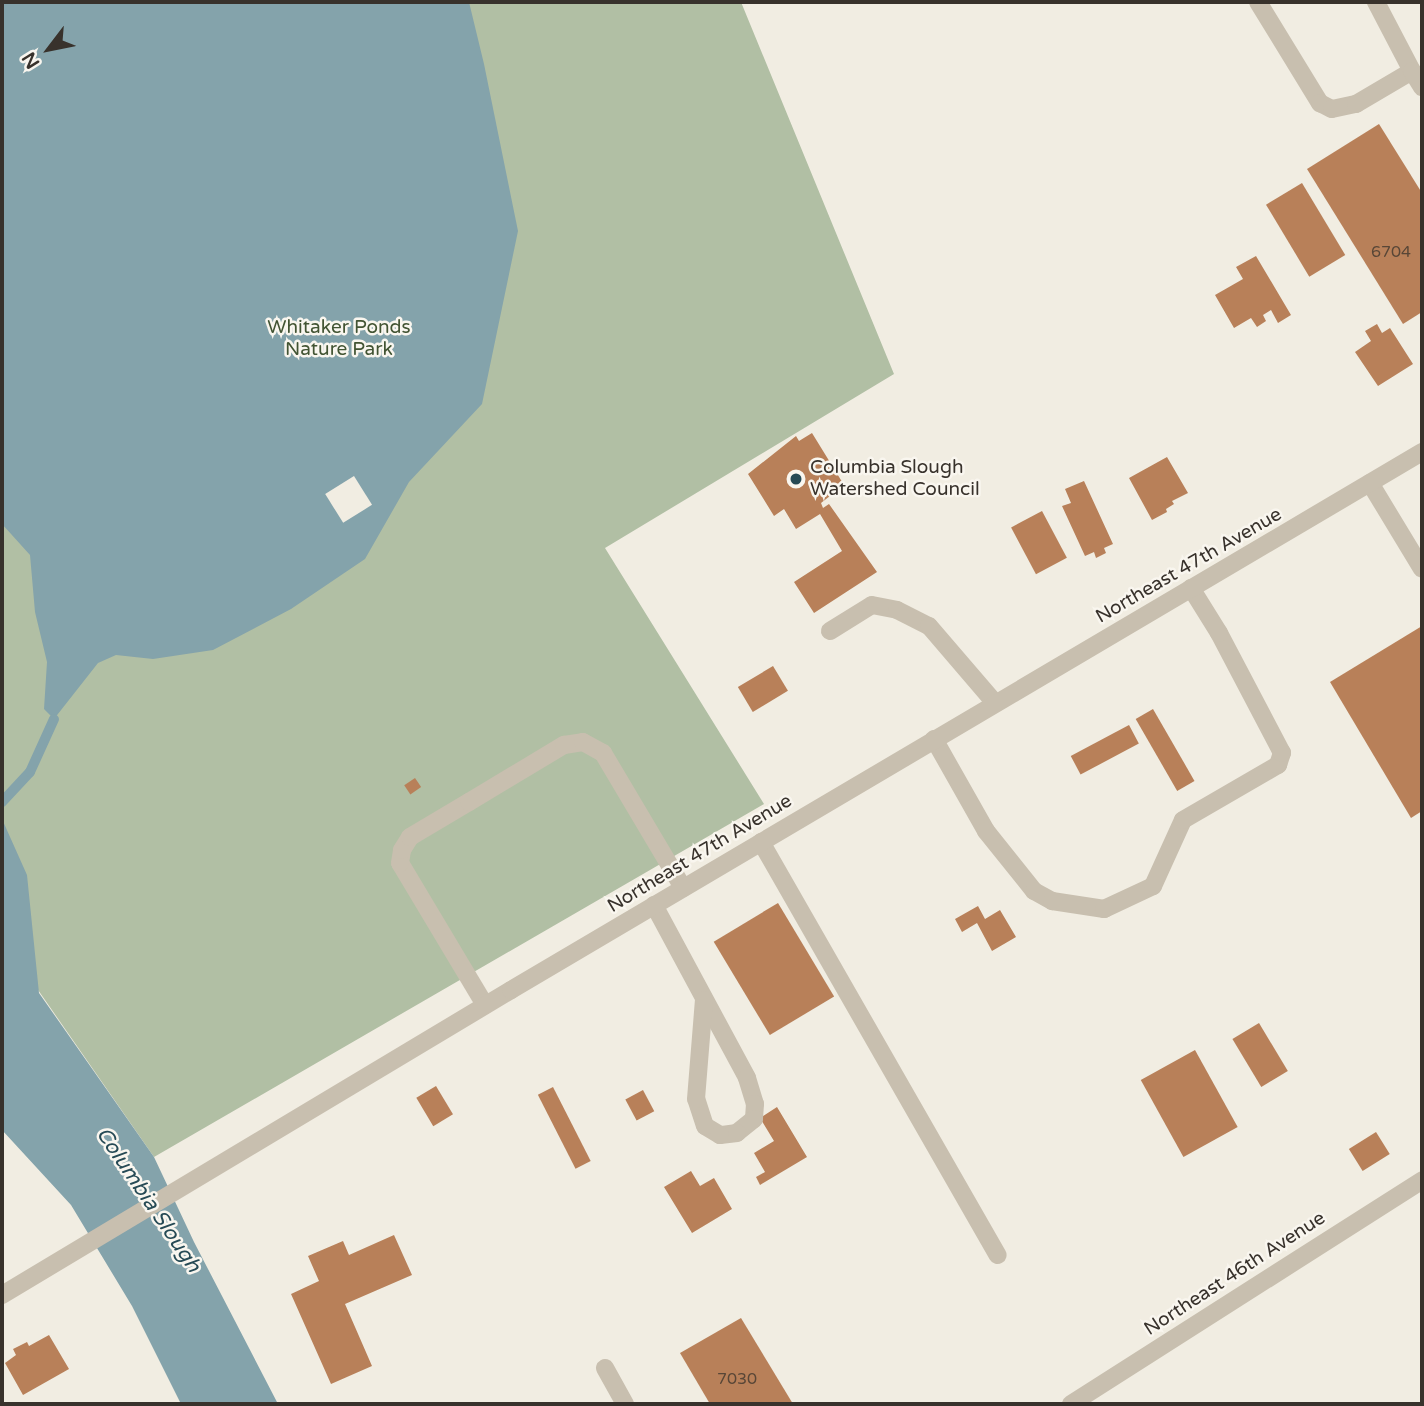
<!DOCTYPE html>
<html>
<head>
<meta charset="utf-8">
<style>
	body { margin:0 }
	#map { position:relative; width:1424px; height:1406px; overflow:hidden; background:#f1ede2; font-family:"Varela Round",sans-serif }
	div>[style] { position:absolute }
	[style*='--x'] { left:calc(var(--x)*1px); top:calc(var(--y)*1px); width:calc(var(--w)*1px); rotate:calc(var(--a)*1deg) }
	.green>* { inset:0; background:#b1bfa4 }
	.water>* { inset:0; background:#84a3ab }
	.pier>* { inset:0; background:#f1ede2; transform-origin:0 0 }
	.stream>* { height:10px; margin:-5px; padding:0 5px; transform-origin:5px; border-radius:5px; background:#84a3ab }
	.building>* { inset:0; background:#b88059; transform-origin:0 0 }
	.minor>* { height:18px; margin:-9px; padding:0 9px; transform-origin:9px; border-radius:9px; background:#c8bfaf }
	.dots>* { width:19px; height:19px; translate:-50% -50%; box-sizing:border-box; border:4px solid #f9f6ef; border-radius:50% }
	span { translate:-50% -50%; white-space:nowrap; text-align:center; line-height:1.15; -webkit-text-stroke:5px #f9f6ef; paint-order:stroke }
	.number-label { font-size:16px; color:#584637 }
	.number-label span { -webkit-text-stroke-width:0 }
	.park-label { font-size:19px; color:#425433 }
	.poi-label { font-size:19px; color:#38322c }
	.left { translate:0 -50%; text-align:left }
	.street-label { font-size:19px; color:#38322c }
	.water-label { font-size:21px; color:#264a55; font-style:italic }
	.frame { position:absolute; inset:0; border:4px solid #38322c; pointer-events:none }
	.north { position:absolute; left:14px; top:14px; width:70px; height:70px; -webkit-text-stroke:5px #f9f6ef; paint-order:stroke; rotate:238deg; font-size:19px; font-weight:700; line-height:28px; text-align:center; color:#38322c }
	.north::after { content:''; display:block; margin:auto; width:24px; height:32px; background:#38322c; clip-path:polygon(50% 0,100% 100%,50% 72%,0 100%) }
</style>
</head>
<body>
<div id="map">
	<div class="green">
		<i style="clip-path:polygon(2px 2px,741px 2px,894px 374px,605px 548px,764px 804px,154px 1157px,2px 938px)"></i>
	</div>
	<div class="water">
		<i style="clip-path:polygon(2px 2px,469px 2px,484px 64px,518px 231px,482px 404px,409px 482px,365px 559px,291px 609px,213px 650px,153px 659px,116px 655px,98px 663px,54px 719px,44px 709px,47px 662px,35px 612px,30px 555px,2px 524px)"></i>
		<i style="clip-path:polygon(2px 819px,27px 875px,39px 993px,154px 1157px,194px 1242px,278px 1404px,181px 1404px,132px 1306px,71px 1205px,2px 1130px)"></i>
	</div>
	<div class="pier">
		<i style="left:354px;top:476px;width:34px;height:34px;rotate:58deg"></i>
	</div>
	<div class="stream">
		<i style="--x:2;--y:802;--w:41;--a:-47"></i>
		<i style="--x:30;--y:772;--w:58;--a:-65.6"></i>
	</div>
	<div class="building">
		<i style="clip-path:polygon(1379px 124px,1422px 193px,1422px 312px,1403px 324px,1307px 169px)"></i>
		<i style="left:1302px;top:183px;width:84px;height:42px;rotate:59deg"></i>
		<i style="clip-path:polygon(1256px 256px,1291px 315px,1278px 323px,1271px 310px,1263px 315px,1266px 321px,1257px 327px,1251px 318px,1234px 328px,1215px 295px,1243px 279px,1236px 267px)"></i>
		<i style="clip-path:polygon(1377px 324px,1382px 333px,1390px 328px,1413px 364px,1378px 386px,1355px 352px,1371px 341px,1365px 331px)"></i>
		<i style="clip-path:polygon(812px 433px,844px 485px,821px 503px,823px 508px,829px 504px,877px 572px,814px 613px,794px 582px,842px 551px,820px 514px,796px 529px,784px 509px,774px 516px,748px 474px,796px 436px,799px 441px)"></i>
		<i style="clip-path:polygon(1167px 457px,1188px 493px,1172px 501px,1174px 504px,1166px 509px,1167px 512px,1152px 520px,1129px 478px)"></i>
		<i style="clip-path:polygon(1084px 481px,1113px 544px,1104px 548px,1106px 553px,1096px 558px,1094px 552px,1085px 556px,1062px 506px,1071px 503px,1065px 489px)"></i>
		<i style="left:1042px;top:511px;width:53px;height:35px;rotate:62deg"></i>
		<i style="clip-path:polygon(1422px 626px,1422px 811px,1411px 818px,1330px 682px)"></i>
		<i style="left:773px;top:666px;width:29px;height:41px;rotate:59deg"></i>
		<i style="left:1153px;top:709px;width:83px;height:20px;rotate:60deg"></i>
		<i style="left:1129px;top:725px;width:21px;height:66px;rotate:62deg"></i>
		<i style="left:415px;top:778px;width:11px;height:13px;rotate:56deg"></i>
		<i style="left:778px;top:903px;width:109px;height:75px;rotate:59deg"></i>
		<i style="clip-path:polygon(978px 906px,985px 919px,1000px 910px,1016px 937px,992px 951px,977px 923px,962px 932px,955px 919px)"></i>
		<i style="left:1259px;top:1023px;width:56px;height:31px;rotate:59deg"></i>
		<i style="left:1195px;top:1050px;width:88px;height:62px;rotate:61deg"></i>
		<i style="left:436px;top:1086px;width:33px;height:23px;rotate:59deg"></i>
		<i style="left:553px;top:1087px;width:83px;height:17px;rotate:63deg"></i>
		<i style="left:643px;top:1090px;width:24px;height:20px;rotate:62deg"></i>
		<i style="clip-path:polygon(777px 1107px,807px 1157px,760px 1185px,756px 1177px,765px 1172px,754px 1153px,774px 1141px,760px 1118px)"></i>
		<i style="left:1376px;top:1132px;width:26px;height:32px;rotate:58deg"></i>
		<i style="clip-path:polygon(691px 1171px,700px 1186px,714px 1178px,732px 1209px,692px 1233px,664px 1187px)"></i>
		<i style="clip-path:polygon(394px 1235px,412px 1275px,345px 1304px,372px 1366px,331px 1384px,291px 1294px,319px 1281px,308px 1256px,343px 1241px,349px 1255px)"></i>
		<i style="clip-path:polygon(741px 1318px,793px 1404px,710px 1404px,680px 1353px)"></i>
		<i style="clip-path:polygon(49px 1335px,69px 1369px,23px 1395px,5px 1363px,16px 1355px,13px 1349px,27px 1342px,29px 1346px)"></i>
	</div>
	<div class="minor">
		<i style="--x:1258;--y:2;--w:119;--a:58.5"></i>
		<i style="--x:1320;--y:103;--w:13;--a:27"></i>
		<i style="--x:1332;--y:109;--w:25;--a:-12"></i>
		<i style="--x:1356;--y:104;--w:65;--a:-30.5"></i>
		<i style="--x:1412;--y:71;--w:78;--a:-117.6"></i>
		<i style="--x:1412;--y:71;--w:19;--a:58"></i>
		<i style="--x:1370;--y:483;--w:100;--a:58.8"></i>
		<i style="--x:830;--y:631;--w:49;--a:-31.8"></i>
		<i style="--x:872;--y:605;--w:25;--a:11"></i>
		<i style="--x:897;--y:610;--w:36;--a:27"></i>
		<i style="--x:929;--y:626;--w:101;--a:49.4"></i>
		<i style="--x:934;--y:739;--w:106;--a:60.5"></i>
		<i style="--x:986;--y:831;--w:77;--a:51.3"></i>
		<i style="--x:1034;--y:891;--w:21;--a:29"></i>
		<i style="--x:1052;--y:901;--w:53;--a:8.7"></i>
		<i style="--x:1104;--y:909;--w:54;--a:-25.1"></i>
		<i style="--x:1153;--y:886;--w:72;--a:-65.6"></i>
		<i style="--x:1183;--y:820;--w:110;--a:-30.1"></i>
		<i style="--x:1278;--y:765;--w:13;--a:-72"></i>
		<i style="--x:1282;--y:753;--w:136;--a:-117.7"></i>
		<i style="--x:1219;--y:633;--w:53;--a:-121.9"></i>
		<i style="--x:761;--y:842;--w:476;--a:60.2"></i>
		<i style="--x:654;--y:905;--w:196;--a:61.7"></i>
		<i style="--x:747;--y:1078;--w:27;--a:73"></i>
		<i style="--x:755;--y:1104;--w:15;--a:94"></i>
		<i style="--x:754;--y:1119;--w:22;--a:141"></i>
		<i style="--x:737;--y:1133;--w:17;--a:173"></i>
		<i style="--x:720;--y:1135;--w:17;--a:-149"></i>
		<i style="--x:705;--y:1126;--w:28;--a:-108"></i>
		<i style="--x:696;--y:1099;--w:99;--a:-85.4"></i>
		<i style="--x:485;--y:1005;--w:165;--a:-120.9"></i>
		<i style="--x:400;--y:863;--w:13;--a:-81"></i>
		<i style="--x:402;--y:850;--w:15;--a:-58"></i>
		<i style="--x:410;--y:837;--w:69;--a:-30.7"></i>
		<i style="--x:469;--y:802;--w:111;--a:-31"></i>
		<i style="--x:564;--y:745;--w:19;--a:-9"></i>
		<i style="--x:583;--y:742;--w:23;--a:29"></i>
		<i style="--x:603;--y:753;--w:157;--a:59.3"></i>
		<i style="--x:2;--y:1295;--w:593;--a:-30.93"></i>
		<i style="--x:511;--y:990;--w:1058;--a:-30.56"></i>
		<i style="--x:605;--y:1368;--w:41;--a:60.9"></i>
		<i style="--x:1071;--y:1404;--w:416;--a:-32.5"></i>
	</div>
	<div class="dots">
		<i style="left:796px;top:479px;background:#264a55"></i>
	</div>
	<div class="number-label">
		<span style="left:1391px;top:252px">6704</span>
		<span style="left:737px;top:1379px">7030</span>
	</div>
	<div class="park-label">
		<span style="left:339px;top:339px">Whitaker Ponds<br>Nature Park</span>
	</div>
	<div class="poi-label">
		<span class="left" style="left:810px;top:479px">Columbia Slough<br>Watershed Council</span>
	</div>
	<div class="street-label">
		<span style="left:1189px;top:566px;rotate:-30deg">Northeast 47th Avenue</span>
		<span style="left:700px;top:854px;rotate:-31deg">Northeast 47th Avenue</span>
		<span style="left:1235px;top:1274px;rotate:-33deg">Northeast 46th Avenue</span>
	</div>
	<div class="water-label">
		<span style="left:148px;top:1200px;rotate:56deg">Columbia Slough</span>
	</div>
	<div class="frame"></div>
	<div class="north">N</div>
</div>
</body>
</html>
